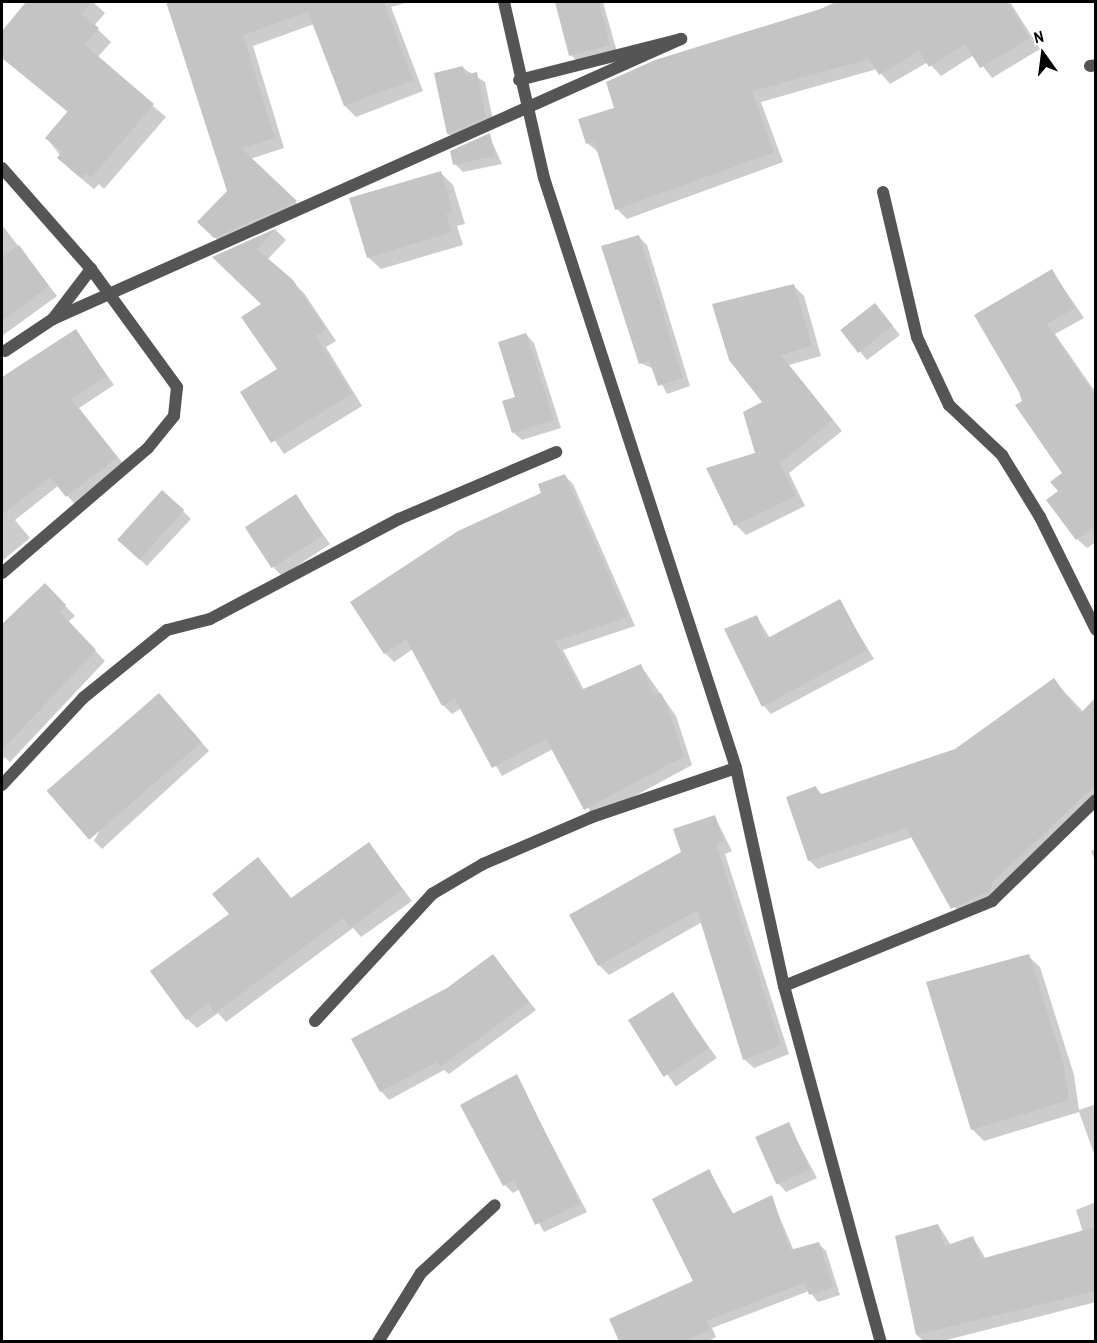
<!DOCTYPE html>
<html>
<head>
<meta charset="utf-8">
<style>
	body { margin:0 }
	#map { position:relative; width:1097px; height:1343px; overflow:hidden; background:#fff; font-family:"Archivo Narrow",sans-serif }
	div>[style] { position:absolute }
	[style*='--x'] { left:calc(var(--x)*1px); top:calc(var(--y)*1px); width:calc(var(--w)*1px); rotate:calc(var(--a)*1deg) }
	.shadow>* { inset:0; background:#0003; transform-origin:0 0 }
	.building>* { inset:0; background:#c4c4c4; transform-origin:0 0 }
	.minor>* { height:12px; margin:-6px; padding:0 6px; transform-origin:6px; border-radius:6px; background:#555 }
	.tertiary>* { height:12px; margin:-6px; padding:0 6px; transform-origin:6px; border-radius:6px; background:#555 }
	span { translate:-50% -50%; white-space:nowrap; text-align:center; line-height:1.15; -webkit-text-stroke:6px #fff; paint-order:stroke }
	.frame { position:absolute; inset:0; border:3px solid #000; pointer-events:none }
	.north { position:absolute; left:1013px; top:24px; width:60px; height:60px; -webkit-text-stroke:4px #fff; paint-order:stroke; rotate:346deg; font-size:16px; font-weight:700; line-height:24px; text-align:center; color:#000 }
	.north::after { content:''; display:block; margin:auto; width:21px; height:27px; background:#000; clip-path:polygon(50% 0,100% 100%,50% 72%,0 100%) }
</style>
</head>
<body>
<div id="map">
	<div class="shadow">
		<i style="clip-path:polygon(28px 2px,93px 2px,105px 13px,94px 26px,111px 42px,97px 58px,166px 117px,104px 189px,99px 184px,94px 189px,71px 170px,47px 138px,69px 113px,2px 58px,2px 33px)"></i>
		<i style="clip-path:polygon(167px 2px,409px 2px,391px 7px,423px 91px,356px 117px,345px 106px,314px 24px,253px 46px,284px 148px,250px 159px,306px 212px,226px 248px,199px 222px,229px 191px)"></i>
		<i style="clip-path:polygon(557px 2px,603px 2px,617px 52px,578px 62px,571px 55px)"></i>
		<i style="clip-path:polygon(835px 2px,1010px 2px,1040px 49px,992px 78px,974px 55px,941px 76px,928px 62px,890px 84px,877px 69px,761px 102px,783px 162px,627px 219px,617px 209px,599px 153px,587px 143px,616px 109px)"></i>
		<i style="clip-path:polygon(463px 68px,485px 82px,494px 125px,456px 142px,448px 134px,436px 74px)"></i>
		<i style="clip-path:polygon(489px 135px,502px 164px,463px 172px,455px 164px)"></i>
		<i style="clip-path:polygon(441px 173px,453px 185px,465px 224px,457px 226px,463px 245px,381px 269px,368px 257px)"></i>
		<i style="clip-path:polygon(2px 225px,57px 296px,2px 336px)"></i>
		<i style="clip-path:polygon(276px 230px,286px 240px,267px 260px,304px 293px,336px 341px,326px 347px,362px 406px,284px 454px,242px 392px,279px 369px,263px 304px,215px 258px)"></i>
		<i style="clip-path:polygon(639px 237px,647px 245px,690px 386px,667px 394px,654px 369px,640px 363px)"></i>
		<i style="clip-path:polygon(1052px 271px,1084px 318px,1055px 334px,1096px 393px,1096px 542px,1087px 548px,1077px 539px,1060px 492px,1064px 474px,1024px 401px)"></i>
		<i style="clip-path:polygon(794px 286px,804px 296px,821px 356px,789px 365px,842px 431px,789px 473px,805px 506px,746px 535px,736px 525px,757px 454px)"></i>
		<i style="clip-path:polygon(883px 314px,900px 335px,867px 360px,842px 330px)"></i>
		<i style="clip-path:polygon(76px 331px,114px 385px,79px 408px,125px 466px,76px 505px,58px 486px,15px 520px,30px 538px,2px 561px,2px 379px)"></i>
		<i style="clip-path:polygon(526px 334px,534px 343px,561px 428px,522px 440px,513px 432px)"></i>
		<i style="clip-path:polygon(564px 475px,573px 484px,635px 626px,563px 650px,584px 690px,641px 666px,676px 716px,692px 765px,594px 818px,553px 749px,502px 776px,462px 708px,452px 714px,443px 705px,413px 649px,394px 662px,385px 653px)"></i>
		<i style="clip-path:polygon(296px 496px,330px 544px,282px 576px,274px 568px)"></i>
		<i style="clip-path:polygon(183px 511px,191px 519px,147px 566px,126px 547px)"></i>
		<i style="clip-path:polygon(45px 585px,75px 616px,68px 622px,105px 661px,10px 762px,5px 757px,2px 761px,2px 658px,12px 646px,2px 636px,2px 626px)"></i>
		<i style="clip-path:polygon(839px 601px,874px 659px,771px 714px,764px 706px,757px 617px,770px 638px)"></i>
		<i style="clip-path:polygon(1053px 680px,1096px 725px,1096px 765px,1063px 787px,1096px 776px,1096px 802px,1001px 891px,961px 917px,913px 837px,818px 869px,809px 860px,816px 788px,823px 795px,956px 751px)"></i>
		<i style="clip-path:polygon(167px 703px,209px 751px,102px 849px,94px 841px)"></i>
		<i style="clip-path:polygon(715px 817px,732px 851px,725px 854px,789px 1054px,754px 1068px,744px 1059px,702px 922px,609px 975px,599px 965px)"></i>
		<i style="clip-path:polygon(369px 844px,412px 901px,361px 937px,353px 928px,226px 1022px,218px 1013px,197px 1028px,187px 1019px,231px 915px,267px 869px,292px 899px)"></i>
		<i style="clip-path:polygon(1096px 849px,1096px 863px,1091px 851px)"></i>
		<i style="clip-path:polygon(493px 956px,536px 1010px,449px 1074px,444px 1070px,389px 1100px,381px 1091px,447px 989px)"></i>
		<i style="clip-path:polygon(1028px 956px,1040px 967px,1074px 1075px,1079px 1110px,1096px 1104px,1096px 1159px,1079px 1112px,984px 1141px,972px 1129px)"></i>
		<i style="left:672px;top:994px;width:78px;height:50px;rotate:55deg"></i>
		<i style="clip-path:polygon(516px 1076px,587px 1212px,544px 1232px,520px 1189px,513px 1193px,505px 1185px)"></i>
		<i style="clip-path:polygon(788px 1124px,817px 1178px,786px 1192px,778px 1183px)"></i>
		<i style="clip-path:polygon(709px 1171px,734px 1215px,771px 1197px,794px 1251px,819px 1244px,826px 1251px,840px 1295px,818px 1302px,809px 1291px,712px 1328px,716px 1337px,707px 1342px,621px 1342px,611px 1320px,696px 1281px)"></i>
		<i style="clip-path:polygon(1096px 1202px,1096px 1302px,939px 1342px,924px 1342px,917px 1335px,938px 1225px,951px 1245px,973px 1238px,986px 1259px,1083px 1232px,1076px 1210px)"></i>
	</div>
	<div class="building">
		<i style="clip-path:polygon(26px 2px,92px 2px,81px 14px,99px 28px,85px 45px,154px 104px,91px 178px,85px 173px,81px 178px,57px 158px,62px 152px,45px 138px,68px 111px,2px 58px,2px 31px)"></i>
		<i style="clip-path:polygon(166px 2px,384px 2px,413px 80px,344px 106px,308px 12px,243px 35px,275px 138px,241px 148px,297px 201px,214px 238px,197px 222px,227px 191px)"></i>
		<i style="clip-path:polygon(555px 2px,599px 2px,610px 45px,569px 56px)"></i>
		<i style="clip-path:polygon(843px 2px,1008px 2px,1030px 38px,980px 68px,965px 44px,929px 67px,919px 51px,879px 75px,869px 59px,752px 91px,774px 152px,615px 210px,594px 141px,586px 144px,578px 119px,614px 108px,606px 82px,655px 60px)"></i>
		<i style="clip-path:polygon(463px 66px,465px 75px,477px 72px,486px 117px,447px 134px,434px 73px)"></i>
		<i style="clip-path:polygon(490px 133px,495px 156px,453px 165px,450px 151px)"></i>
		<i style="clip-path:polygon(441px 171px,453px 211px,446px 214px,452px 232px,367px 258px,349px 198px)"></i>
		<i style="clip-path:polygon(277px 228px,257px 249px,293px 280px,326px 329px,316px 336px,352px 394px,271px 443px,240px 392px,277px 369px,241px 317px,261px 304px,212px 257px)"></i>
		<i style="clip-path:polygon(639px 235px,683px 378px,658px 386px,649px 360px,639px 364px,601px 246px)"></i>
		<i style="clip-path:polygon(19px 245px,49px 286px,2px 321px,2px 258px)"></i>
		<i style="clip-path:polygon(1052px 269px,1075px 308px,1047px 324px,1095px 396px,1095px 526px,1076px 540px,1046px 500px,1058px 491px,1050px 482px,1062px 473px,1015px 405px,1022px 401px,1019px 392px,974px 315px)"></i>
		<i style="clip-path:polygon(794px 284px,812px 346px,781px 355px,833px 420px,780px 463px,796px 496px,734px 526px,706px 468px,755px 453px,743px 412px,762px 402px,729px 360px,712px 304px)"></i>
		<i style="left:875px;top:303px;width:29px;height:44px;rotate:52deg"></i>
		<i style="clip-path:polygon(76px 329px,107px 376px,71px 399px,117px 457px,66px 497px,50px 477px,2px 515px,2px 377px)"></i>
		<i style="clip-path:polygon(526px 333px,554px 420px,512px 433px,502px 401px,515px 397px,498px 342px)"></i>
		<i style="clip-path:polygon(565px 474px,627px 617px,555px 641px,581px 690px,641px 664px,654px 695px,661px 693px,667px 705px,684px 756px,584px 810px,546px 739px,492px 768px,455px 699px,442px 706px,406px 639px,384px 654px,350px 602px,458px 531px,541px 493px,538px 484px)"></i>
		<i style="left:162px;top:490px;width:30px;height:67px;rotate:42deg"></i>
		<i style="left:296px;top:494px;width:49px;height:61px;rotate:57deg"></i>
		<i style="clip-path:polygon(45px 583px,66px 605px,60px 612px,96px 650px,2px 750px,2px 624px)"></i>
		<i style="clip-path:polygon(840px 599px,867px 650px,762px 707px,724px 629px,757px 615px,766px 639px)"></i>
		<i style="clip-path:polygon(1054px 678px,1080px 714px,1095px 698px,1095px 785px,993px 882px,990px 891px,951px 909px,906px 828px,808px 861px,786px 797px,816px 786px,819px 795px,955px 749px)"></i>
		<i style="left:159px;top:693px;width:65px;height:149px;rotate:49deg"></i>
		<i style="clip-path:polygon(715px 815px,724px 842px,716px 844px,781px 1045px,743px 1060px,697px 910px,598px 966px,569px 915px,681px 852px,673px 829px)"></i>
		<i style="clip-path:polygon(369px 842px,403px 890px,350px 928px,343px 918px,215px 1013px,208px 1003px,186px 1020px,150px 971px,229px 914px,212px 894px,258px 857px,291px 898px)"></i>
		<i style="clip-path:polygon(493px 954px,529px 1002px,440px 1067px,437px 1062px,380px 1092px,351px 1039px,447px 988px)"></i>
		<i style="clip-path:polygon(1029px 954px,1063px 1062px,1069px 1100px,971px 1130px,926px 982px)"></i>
		<i style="left:673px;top:992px;width:67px;height:53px;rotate:58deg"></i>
		<i style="clip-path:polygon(517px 1074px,580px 1204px,535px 1225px,514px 1180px,503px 1186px,460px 1105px)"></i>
		<i style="left:789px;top:1122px;width:52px;height:37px;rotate:66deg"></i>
		<i style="clip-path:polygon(709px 1169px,732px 1214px,772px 1195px,790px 1250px,819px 1242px,833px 1287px,809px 1295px,805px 1282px,706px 1321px,710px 1330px,683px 1341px,619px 1341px,609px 1319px,693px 1281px,652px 1199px)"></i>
		<i style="clip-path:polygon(938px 1224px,945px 1246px,973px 1236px,981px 1259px,1095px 1227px,1095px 1291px,916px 1335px,895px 1236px)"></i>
	</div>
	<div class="minor">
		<i style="--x:1090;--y:66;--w:6;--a:-9"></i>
		<i style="--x:2;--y:168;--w:135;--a:48.6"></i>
		<i style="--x:91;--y:269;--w:146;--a:53.9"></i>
		<i style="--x:177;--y:387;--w:29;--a:96"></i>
		<i style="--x:174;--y:416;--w:41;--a:129.1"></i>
		<i style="--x:148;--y:448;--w:192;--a:139.4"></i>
		<i style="--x:883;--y:192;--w:149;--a:76.8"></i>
		<i style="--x:917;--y:337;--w:75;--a:64.8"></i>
		<i style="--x:949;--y:405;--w:73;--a:43.3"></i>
		<i style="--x:1002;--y:455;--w:73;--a:58.5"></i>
		<i style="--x:1040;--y:517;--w:126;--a:63.6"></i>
		<i style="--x:53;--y:319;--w:688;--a:-24.03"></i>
		<i style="--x:681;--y:39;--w:167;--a:165.8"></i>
		<i style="--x:5;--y:351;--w:58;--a:-33.7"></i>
		<i style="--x:53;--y:319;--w:63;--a:-52.8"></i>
		<i style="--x:2;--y:785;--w:119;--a:-47"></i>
		<i style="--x:83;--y:698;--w:108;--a:-39"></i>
		<i style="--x:167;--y:630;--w:44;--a:-14.3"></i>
		<i style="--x:210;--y:619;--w:214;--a:-27.9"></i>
		<i style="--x:399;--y:519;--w:171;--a:-23.1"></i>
		<i style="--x:784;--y:986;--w:225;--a:-22.2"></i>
		<i style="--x:992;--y:901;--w:145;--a:-44.2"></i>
		<i style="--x:315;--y:1021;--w:173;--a:-47.3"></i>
		<i style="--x:432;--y:894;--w:59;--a:-30.5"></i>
		<i style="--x:483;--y:864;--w:119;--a:-23.3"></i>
		<i style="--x:592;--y:817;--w:152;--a:-18.8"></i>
		<i style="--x:378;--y:1342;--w:81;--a:-58.1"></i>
		<i style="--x:421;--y:1273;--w:100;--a:-42.6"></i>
	</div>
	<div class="tertiary">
		<i style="--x:504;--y:2;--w:180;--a:77.2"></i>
		<i style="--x:544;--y:178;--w:620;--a:71.97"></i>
		<i style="--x:736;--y:768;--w:223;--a:77.6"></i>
		<i style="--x:784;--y:986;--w:369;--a:74.8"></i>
	</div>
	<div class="frame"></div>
	<div class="north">N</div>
</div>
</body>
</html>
